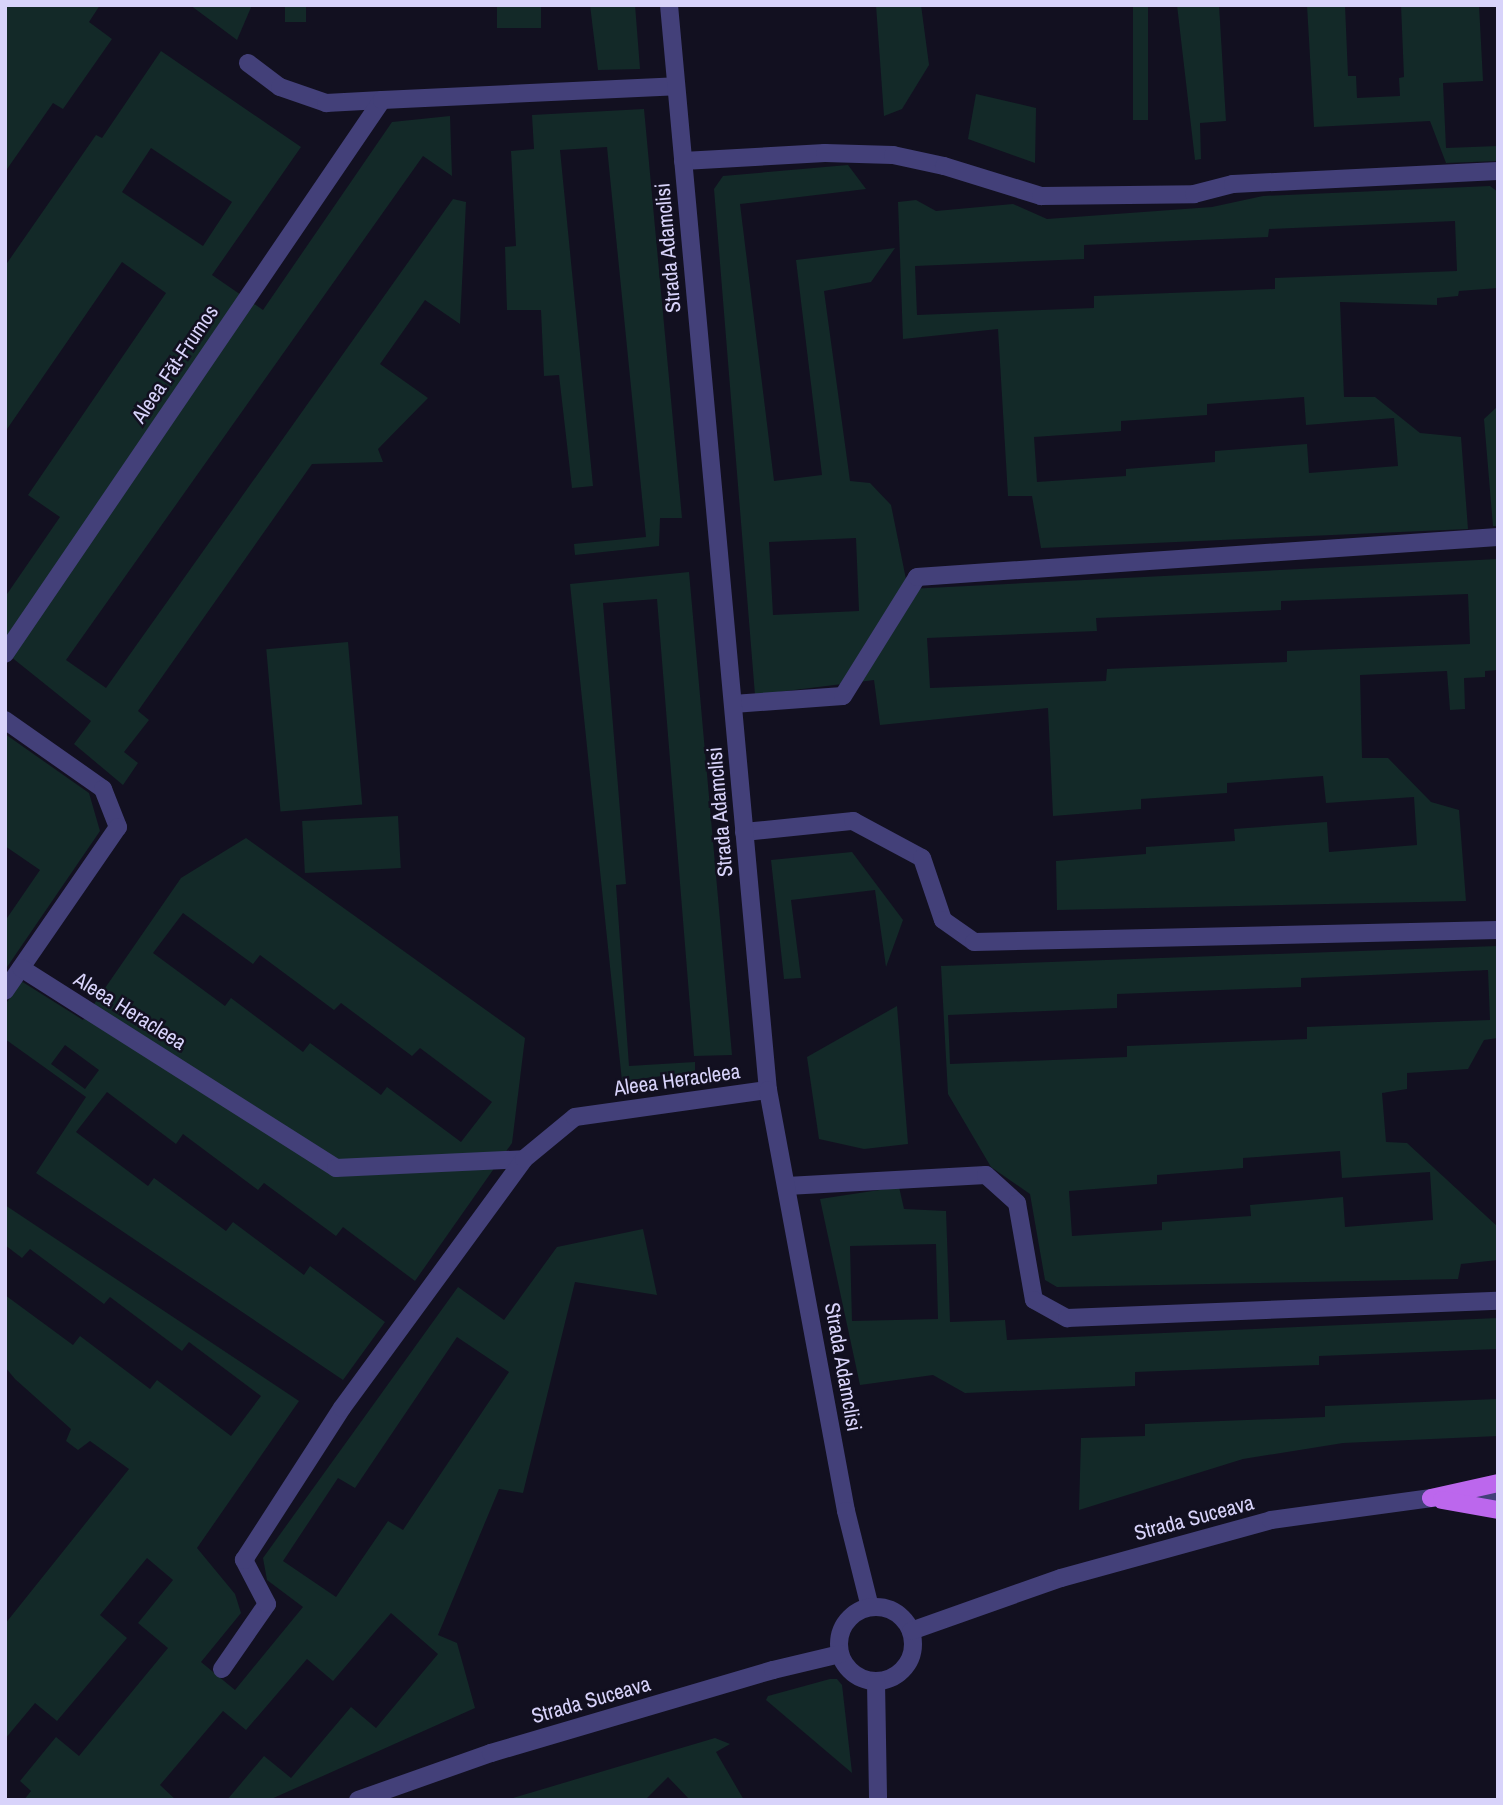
<!DOCTYPE html>
<html>
<head>
<meta charset="utf-8">
<style>
	body { margin:0 }
	#map { position:relative; width:1503px; height:1805px; overflow:hidden; background:#121020; font-family:"Archivo Narrow",sans-serif }
	div>[style] { position:absolute }
	[style*='--x'] { left:calc(var(--x)*1px); top:calc(var(--y)*1px); width:calc(var(--w)*1px); rotate:calc(var(--a)*1deg) }
	.green>* { inset:0; background:#132928; transform-origin:0 0 }
	.minor>* { height:18px; margin:-9px; padding:0 9px; transform-origin:9px; border-radius:9px; background:#434079 }
	.tertiary>* { height:18px; margin:-9px; padding:0 9px; transform-origin:9px; border-radius:9px; background:#434079 }
	.tertiary>.ring { margin:-9px; padding:0; box-sizing:content-box; background:none; border:18px solid #434079; border-radius:50% }
	.primary>* { height:18px; margin:-9px; padding:0 9px; transform-origin:9px; border-radius:9px; background:#bc67ed }
	span { translate:-50% -50%; white-space:nowrap; text-align:center; line-height:1.15; -webkit-text-stroke:5px #121020; paint-order:stroke }
	.street-label { font-size:21px; color:#d8d3fa }
	.frame { position:absolute; inset:0; border:7px solid #d8d3fa; pointer-events:none }
</style>
</head>
<body>
<div id="map">
	<div class="green">
		<i style="clip-path:polygon(5px 5px,100px 5px,89px 22px,112px 39px,63px 109px,53px 103px,5px 172px)"></i>
		<i style="clip-path:polygon(190px 5px,252px 5px,237px 40px)"></i>
		<i style="left:285px;top:5px;width:21px;height:17px"></i>
		<i style="left:497px;top:5px;width:44px;height:23px"></i>
		<i style="clip-path:polygon(590px 5px,635px 5px,640px 69px,598px 70px)"></i>
		<i style="clip-path:polygon(876px 5px,921px 5px,929px 65px,902px 109px,884px 116px)"></i>
		<i style="left:1133px;top:5px;width:15px;height:115px"></i>
		<i style="clip-path:polygon(1177px 5px,1219px 5px,1226px 121px,1200px 123px,1201px 159px,1195px 160px)"></i>
		<i style="clip-path:polygon(1307px 5px,1345px 5px,1348px 76px,1356px 76px,1357px 98px,1400px 96px,1399px 78px,1404px 77px,1401px 5px,1479px 5px,1483px 81px,1443px 83px,1446px 148px,1498px 146px,1498px 161px,1446px 163px,1430px 121px,1314px 127px)"></i>
		<i style="clip-path:polygon(evenodd,161px 51px,301px 147px,212px 275px,263px 310px,392px 122px,450px 116px,452px 176px,423px 156px,66px 660px,106px 688px,453px 199px,466px 202px,460px 324px,425px 300px,380px 364px,428px 398px,378px 449px,383px 462px,312px 464px,138px 711px,149px 720px,124px 752px,138px 763px,123px 785px,74px 744px,91px 721px,5px 652px,5px 597px,60px 517px,28px 495px,166px 293px,122px 262px,5px 432px,5px 266px,96px 135px,102px 138px,161px 51px,151px 148px,232px 202px,203px 246px,122px 192px,151px 148px)"></i>
		<i style="clip-path:polygon(976px 94px,1036px 108px,1035px 163px,968px 139px)"></i>
		<i style="clip-path:polygon(644px 109px,682px 518px,660px 518px,659px 546px,575px 555px,574px 544px,646px 537px,607px 147px,560px 150px,593px 486px,572px 488px,559px 375px,544px 376px,541px 310px,507px 310px,505px 247px,516px 246px,511px 151px,534px 149px,532px 115px)"></i>
		<i style="clip-path:polygon(evenodd,848px 165px,866px 189px,740px 204px,774px 481px,822px 475px,796px 260px,895px 248px,871px 282px,824px 291px,850px 481px,870px 483px,891px 505px,908px 589px,1498px 559px,1498px 670px,1485px 671px,1485px 677px,1464px 678px,1465px 709px,1450px 710px,1447px 671px,1360px 675px,1362px 758px,1388px 758px,1431px 802px,1459px 810px,1466px 901px,1057px 910px,1056px 861px,1146px 854px,1146px 847px,1235px 841px,1234px 829px,1327px 822px,1329px 852px,1417px 845px,1414px 797px,1326px 803px,1323px 776px,1227px 783px,1227px 793px,1141px 799px,1141px 809px,1053px 816px,1048px 708px,880px 725px,874px 680px,755px 695px,714px 189px,723px 176px,848px 165px,856px 538px,859px 611px,773px 615px,769px 542px,856px 538px,848px 165px,1468px 594px,1470px 644px,1287px 651px,1287px 662px,1107px 669px,1106px 681px,930px 688px,927px 638px,1097px 631px,1096px 618px,1281px 610px,1281px 601px,1468px 594px)"></i>
		<i style="clip-path:polygon(evenodd,1490px 186px,1498px 192px,1498px 288px,1459px 291px,1458px 296px,1437px 298px,1437px 305px,1340px 302px,1344px 397px,1375px 397px,1420px 433px,1461px 437px,1468px 529px,1041px 548px,1032px 496px,1008px 496px,998px 329px,903px 339px,898px 202px,916px 200px,936px 211px,1013px 204px,1047px 219px,1212px 207px,1263px 196px,1490px 186px,1455px 221px,1457px 271px,1275px 278px,1275px 289px,1094px 296px,1094px 308px,917px 315px,915px 266px,1084px 259px,1084px 245px,1268px 237px,1269px 229px,1455px 221px,1490px 186px,1304px 397px,1306px 425px,1394px 418px,1398px 466px,1309px 473px,1307px 444px,1215px 451px,1215px 462px,1126px 469px,1126px 476px,1037px 482px,1034px 437px,1121px 431px,1121px 421px,1207px 415px,1207px 404px,1304px 397px)"></i>
		<i style="clip-path:polygon(1498px 406px,1498px 526px,1493px 526px,1484px 419px)"></i>
		<i style="clip-path:polygon(689px 572px,732px 1055px,694px 1056px,657px 599px,603px 603px,626px 884px,616px 885px,629px 1066px,695px 1062px,695px 1072px,622px 1081px,570px 584px)"></i>
		<i style="left:348px;top:642px;width:163px;height:82px;rotate:85deg"></i>
		<i style="clip-path:polygon(5px 734px,89px 793px,100px 831px,5px 970px,5px 921px,40px 870px,5px 846px)"></i>
		<i style="left:398px;top:816px;width:52px;height:96px;rotate:87deg"></i>
		<i style="clip-path:polygon(evenodd,246px 838px,525px 1038px,512px 1143px,415px 1281px,343px 1227px,336px 1236px,264px 1183px,258px 1190px,183px 1134px,176px 1144px,107px 1092px,76px 1132px,148px 1186px,154px 1178px,226px 1231px,233px 1222px,304px 1275px,310px 1266px,385px 1322px,343px 1380px,36px 1173px,86px 1097px,5px 1039px,5px 1005px,21px 981px,83px 1020px,181px 878px,246px 838px,183px 913px,253px 964px,260px 955px,334px 1010px,341px 1003px,412px 1056px,420px 1048px,492px 1102px,461px 1142px,387px 1087px,381px 1095px,310px 1043px,303px 1052px,231px 998px,225px 1006px,153px 953px,183px 913px,246px 838px,65px 1045px,99px 1070px,85px 1089px,51px 1064px,65px 1045px)"></i>
		<i style="clip-path:polygon(852px 852px,903px 920px,886px 967px,875px 890px,791px 900px,801px 978px,784px 979px,771px 860px)"></i>
		<i style="clip-path:polygon(evenodd,1498px 946px,1498px 1038px,1484px 1040px,1468px 1069px,1407px 1073px,1407px 1089px,1382px 1093px,1386px 1142px,1407px 1143px,1498px 1227px,1498px 1260px,1461px 1264px,1458px 1279px,1057px 1287px,1045px 1280px,1030px 1194px,991px 1167px,948px 1094px,941px 966px,1498px 946px,1488px 970px,1490px 1020px,1307px 1027px,1307px 1039px,1127px 1046px,1127px 1057px,950px 1064px,948px 1015px,1117px 1008px,1117px 994px,1301px 987px,1301px 978px,1488px 970px,1498px 946px,1340px 1151px,1342px 1178px,1430px 1172px,1433px 1220px,1345px 1227px,1343px 1197px,1250px 1205px,1251px 1216px,1162px 1222px,1162px 1230px,1072px 1236px,1069px 1191px,1157px 1184px,1157px 1175px,1243px 1168px,1243px 1158px,1340px 1151px)"></i>
		<i style="clip-path:polygon(897px 1006px,908px 1144px,864px 1149px,819px 1139px,807px 1057px)"></i>
		<i style="clip-path:polygon(evenodd,899px 1187px,904px 1209px,946px 1211px,950px 1322px,1005px 1320px,1007px 1340px,1498px 1318px,1498px 1349px,1319px 1356px,1319px 1365px,1135px 1372px,1135px 1386px,965px 1393px,933px 1375px,860px 1385px,820px 1199px,899px 1187px,936px 1244px,938px 1319px,852px 1321px,850px 1246px,936px 1244px)"></i>
		<i style="clip-path:polygon(evenodd,5px 1205px,299px 1401px,197px 1548px,235px 1594px,241px 1613px,201px 1662px,235px 1690px,303px 1607px,267px 1580px,263px 1558px,458px 1287px,504px 1320px,557px 1247px,643px 1229px,657px 1295px,575px 1282px,523px 1493px,499px 1489px,438px 1635px,457px 1643px,475px 1708px,269px 1800px,227px 1800px,264px 1756px,291px 1778px,351px 1707px,376px 1728px,438px 1654px,391px 1613px,333px 1681px,307px 1659px,246px 1730px,223px 1711px,160px 1785px,176px 1800px,24px 1800px,31px 1791px,20px 1781px,56px 1737px,79px 1756px,168px 1648px,138px 1623px,173px 1580px,147px 1558px,100px 1615px,127px 1638px,57px 1721px,35px 1703px,5px 1739px,5px 1624px,129px 1469px,90px 1441px,78px 1450px,66px 1441px,71px 1429px,15px 1379px,5px 1367px,5px 1295px,73px 1345px,80px 1336px,150px 1389px,157px 1380px,231px 1436px,261px 1396px,189px 1342px,182px 1351px,110px 1297px,104px 1304px,30px 1249px,22px 1258px,5px 1245px,5px 1205px,457px 1337px,509px 1372px,403px 1530px,388px 1521px,336px 1597px,283px 1561px,338px 1478px,355px 1488px,457px 1337px)"></i>
		<i style="clip-path:polygon(1498px 1399px,1498px 1436px,1343px 1443px,1243px 1459px,1079px 1510px,1081px 1438px,1145px 1436px,1145px 1424px,1325px 1417px,1325px 1406px)"></i>
		<i style="clip-path:polygon(830px 1679px,837px 1679px,842px 1685px,852px 1773px,766px 1700px,768px 1696px)"></i>
		<i style="clip-path:polygon(715px 1738px,730px 1744px,716px 1752px,744px 1800px,690px 1800px,668px 1777px,645px 1800px,506px 1800px)"></i>
	</div>
	<div class="minor">
		<i style="--x:248;--y:63;--w:40;--a:37"></i>
		<i style="--x:280;--y:87;--w:49;--a:19.2"></i>
		<i style="--x:326;--y:103;--w:56;--a:-3.1"></i>
		<i style="--x:683;--y:161;--w:142;--a:-3.2"></i>
		<i style="--x:825;--y:153;--w:68;--a:1.7"></i>
		<i style="--x:893;--y:155;--w:52;--a:12.2"></i>
		<i style="--x:944;--y:166;--w:102;--a:17.2"></i>
		<i style="--x:1041;--y:196;--w:153;--a:-0.7"></i>
		<i style="--x:1194;--y:194;--w:40;--a:-14.4"></i>
		<i style="--x:1233;--y:184;--w:265;--a:-2.8"></i>
		<i style="--x:5;--y:654;--w:670;--a:-55.76"></i>
		<i style="--x:382;--y:100;--w:294;--a:-2.7"></i>
		<i style="--x:733;--y:704;--w:110;--a:-4.2"></i>
		<i style="--x:843;--y:696;--w:140;--a:-58.1"></i>
		<i style="--x:917;--y:577;--w:582;--a:-3.94"></i>
		<i style="--x:5;--y:720;--w:120;--a:35.1"></i>
		<i style="--x:103;--y:789;--w:41;--a:68.5"></i>
		<i style="--x:118;--y:827;--w:199;--a:124.6"></i>
		<i style="--x:744;--y:832;--w:110;--a:-5.8"></i>
		<i style="--x:853;--y:821;--w:78;--a:28.2"></i>
		<i style="--x:922;--y:858;--w:65;--a:71.3"></i>
		<i style="--x:943;--y:920;--w:38;--a:35"></i>
		<i style="--x:974;--y:942;--w:524;--a:-1.31"></i>
		<i style="--x:21;--y:968;--w:373;--a:32.4"></i>
		<i style="--x:336;--y:1168;--w:188;--a:-2.7"></i>
		<i style="--x:787;--y:1186;--w:199;--a:-3.2"></i>
		<i style="--x:986;--y:1175;--w:42;--a:42.1"></i>
		<i style="--x:1017;--y:1203;--w:98;--a:80.1"></i>
		<i style="--x:1034;--y:1300;--w:38;--a:29"></i>
		<i style="--x:1067;--y:1318;--w:431;--a:-2.3"></i>
		<i style="--x:222;--y:1669;--w:79;--a:-55.3"></i>
		<i style="--x:267;--y:1604;--w:50;--a:-117.6"></i>
		<i style="--x:244;--y:1560;--w:181;--a:-57.2"></i>
		<i style="--x:342;--y:1408;--w:308;--a:-53.8"></i>
		<i style="--x:524;--y:1159;--w:66;--a:-39.5"></i>
		<i style="--x:575;--y:1117;--w:195;--a:-8"></i>
	</div>
	<div class="tertiary">
		<i style="--x:669;--y:5;--w:1090;--a:84.79"></i>
		<i style="--x:768;--y:1090;--w:428;--a:79.5"></i>
		<i style="--x:846;--y:1511;--w:99;--a:76"></i>
		<i class="ring" style="left:839px;top:1607px;width:56px;height:56px"></i>
		<i style="--x:911;--y:1631;--w:159;--a:-19.5"></i>
		<i style="--x:1061;--y:1578;--w:218;--a:-15.4"></i>
		<i style="--x:1271;--y:1520;--w:162;--a:-7.8"></i>
		<i style="--x:1431;--y:1498;--w:67;--a:-2.6"></i>
		<i style="--x:876;--y:1682;--w:118;--a:89"></i>
		<i style="--x:358;--y:1800;--w:141;--a:-19.5"></i>
		<i style="--x:491;--y:1753;--w:294;--a:-16.4"></i>
		<i style="--x:773;--y:1670;--w:69;--a:-13.4"></i>
	</div>
	<div class="primary">
		<i style="--x:1431;--y:1498;--w:69;--a:-12.6"></i>
		<i style="--x:1442;--y:1500;--w:57;--a:10.1"></i>
	</div>
	<div class="street-label">
		<span style="left:668px;top:248px;rotate:-95deg">Strada Adamclisi</span>
		<span style="left:175px;top:364px;rotate:-56deg">Aleea Făt-Frumos</span>
		<span style="left:720px;top:812px;rotate:-95deg">Strada Adamclisi</span>
		<span style="left:130px;top:1011px;rotate:32deg">Aleea Heracleea</span>
		<span style="left:677px;top:1080px;rotate:-8deg">Aleea Heracleea</span>
		<span style="left:843px;top:1367px;rotate:80deg">Strada Adamclisi</span>
		<span style="left:1194px;top:1518px;rotate:-15deg">Strada Suceava</span>
		<span style="left:591px;top:1700px;rotate:-16deg">Strada Suceava</span>
	</div>
	<div class="frame"></div>
</div>
</body>
</html>
